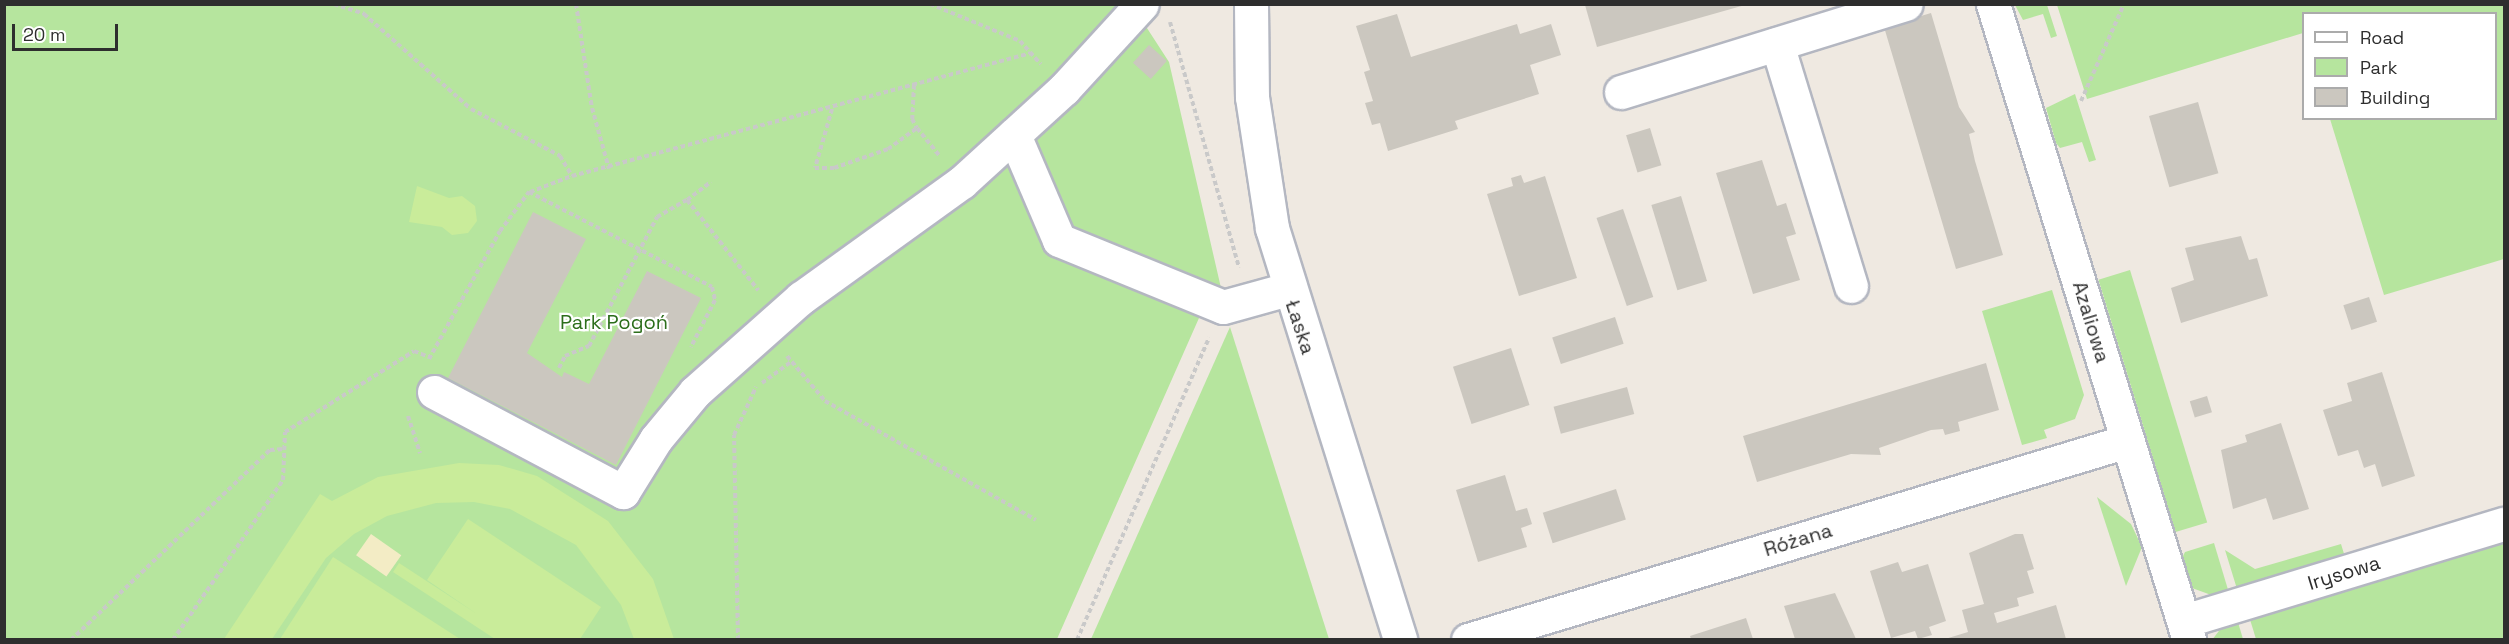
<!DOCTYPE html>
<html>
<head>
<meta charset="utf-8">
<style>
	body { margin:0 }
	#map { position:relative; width:2509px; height:644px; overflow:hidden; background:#efe9e1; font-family:"Space Grotesk",sans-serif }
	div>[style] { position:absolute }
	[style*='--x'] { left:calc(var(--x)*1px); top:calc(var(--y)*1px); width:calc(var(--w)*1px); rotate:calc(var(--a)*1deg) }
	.green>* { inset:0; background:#b6e59e; transform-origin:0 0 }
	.sand>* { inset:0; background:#f3ecc5; transform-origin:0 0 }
	.pitch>* { inset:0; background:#c9ec9a }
	.building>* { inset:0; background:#cbc7bf; transform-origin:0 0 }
	.path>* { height:4px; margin-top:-2px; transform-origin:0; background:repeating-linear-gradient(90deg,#c9c9c9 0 4.5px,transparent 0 7.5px) }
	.roads { filter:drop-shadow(2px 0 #b4b7c1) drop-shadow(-2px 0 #b4b7c1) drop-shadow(0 2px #b4b7c1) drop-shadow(0 -2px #b4b7c1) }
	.minor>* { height:33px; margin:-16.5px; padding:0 16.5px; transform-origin:16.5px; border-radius:16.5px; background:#fff }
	span { translate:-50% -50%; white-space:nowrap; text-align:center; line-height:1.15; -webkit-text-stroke:4.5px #fff; paint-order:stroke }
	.park-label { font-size:20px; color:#2c6e1b }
	.street-label { font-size:20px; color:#2e2e2e }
	.frame { position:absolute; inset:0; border:6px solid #2e2e2e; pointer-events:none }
	.legend { position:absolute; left:2302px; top:12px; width:195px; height:108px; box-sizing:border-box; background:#fff; border:2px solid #ababab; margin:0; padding:8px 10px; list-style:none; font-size:18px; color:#2e2e2e }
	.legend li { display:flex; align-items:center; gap:12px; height:30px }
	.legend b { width:30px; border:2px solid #ababab }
	.scale { position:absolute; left:12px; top:24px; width:106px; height:27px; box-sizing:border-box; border:3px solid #2e2e2e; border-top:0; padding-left:8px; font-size:18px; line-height:21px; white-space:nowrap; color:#2e2e2e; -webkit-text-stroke:4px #fff; paint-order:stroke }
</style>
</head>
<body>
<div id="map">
	<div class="green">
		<i style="clip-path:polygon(4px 5px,1132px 5px,1169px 62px,1224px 301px,1199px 318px,1057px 639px,5px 639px)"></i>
		<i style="clip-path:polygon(2015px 5px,2047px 5px,2057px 36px,2051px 38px,2043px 14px,2023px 20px)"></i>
		<i style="clip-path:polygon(2057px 5px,2504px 5px,2504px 259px,2384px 295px,2330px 119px,2496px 118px,2496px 14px,2304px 14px,2303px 33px,2087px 99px)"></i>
		<i style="clip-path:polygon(2075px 94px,2096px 160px,2089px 162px,2082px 142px,2060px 148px,2056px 143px,2046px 108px)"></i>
		<i style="left:2130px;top:270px;width:264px;height:33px;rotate:73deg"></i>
		<i style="clip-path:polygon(2052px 290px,2084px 395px,2075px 419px,2044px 430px,2047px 438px,2022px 445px,1982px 311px)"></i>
		<i style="clip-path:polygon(1230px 327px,1329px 639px,1091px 639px)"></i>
		<i style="clip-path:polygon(2097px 497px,2131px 524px,2142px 547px,2126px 586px)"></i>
		<i style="clip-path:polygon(2504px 534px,2504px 639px,2256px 639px,2248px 613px)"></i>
		<i style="clip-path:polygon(2214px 543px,2229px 593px,2214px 596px,2192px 588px,2182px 558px,2185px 552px)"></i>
		<i style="clip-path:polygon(2341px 544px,2345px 557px,2237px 589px,2225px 550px,2255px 569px)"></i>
		<i style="clip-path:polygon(2237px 619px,2243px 639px,2212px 640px,2225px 623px)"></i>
	</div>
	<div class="sand">
		<i style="left:371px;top:534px;width:37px;height:26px;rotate:35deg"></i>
	</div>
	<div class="pitch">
		<i style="clip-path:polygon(417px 186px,449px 198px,462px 196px,475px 206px,477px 221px,468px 233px,452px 235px,442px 227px,409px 222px)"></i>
		<i style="clip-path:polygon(459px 463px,499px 465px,537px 476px,608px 521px,653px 579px,674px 639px,634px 639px,621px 605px,576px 545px,510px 509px,474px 502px,436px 503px,387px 516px,354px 534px,326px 558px,272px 639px,224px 639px,320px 494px,332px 501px,378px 477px)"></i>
		<i style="clip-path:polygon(468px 519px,601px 607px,580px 639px,495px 639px,393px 572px,399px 563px,477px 614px,427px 580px)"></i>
		<i style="clip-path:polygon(333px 557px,460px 639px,280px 639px)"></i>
	</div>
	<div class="building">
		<i style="clip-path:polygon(1585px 5px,1745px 5px,1597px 47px)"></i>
		<i style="clip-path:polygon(1931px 13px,1959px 107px,1975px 132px,1969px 134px,1975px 161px,2003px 255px,1956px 269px,1884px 27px)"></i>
		<i style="clip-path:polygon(1397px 14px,1411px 57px,1517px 24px,1520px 34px,1551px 24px,1561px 55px,1530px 65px,1539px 94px,1455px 121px,1458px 129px,1388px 151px,1380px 123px,1372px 125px,1365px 103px,1373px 101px,1364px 72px,1370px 70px,1356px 26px)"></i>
		<i style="left:1149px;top:45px;width:24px;height:24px;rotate:42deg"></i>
		<i style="left:2198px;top:102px;width:74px;height:51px;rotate:74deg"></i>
		<i style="left:1650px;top:128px;width:39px;height:25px;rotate:73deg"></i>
		<i style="clip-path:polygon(1762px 160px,1777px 206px,1786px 203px,1796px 234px,1786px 237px,1800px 280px,1753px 294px,1716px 173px)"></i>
		<i style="clip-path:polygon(1521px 175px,1524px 183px,1545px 176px,1577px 278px,1519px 296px,1487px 194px,1513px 186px,1511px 178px)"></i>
		<i style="left:1681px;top:196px;width:89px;height:31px;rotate:73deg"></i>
		<i style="left:1623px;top:209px;width:93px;height:28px;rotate:71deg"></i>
		<i style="clip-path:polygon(533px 212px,586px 239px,527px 353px,562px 377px,564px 372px,589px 384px,647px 271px,701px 298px,616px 465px,448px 378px)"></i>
		<i style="clip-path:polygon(2241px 236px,2249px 260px,2257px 258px,2268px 296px,2181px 323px,2171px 288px,2194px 280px,2185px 248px)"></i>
		<i style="left:2369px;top:297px;width:26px;height:27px;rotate:72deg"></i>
		<i style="left:1615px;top:317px;width:28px;height:66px;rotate:72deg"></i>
		<i style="left:1511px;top:348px;width:60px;height:61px;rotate:72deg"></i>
		<i style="clip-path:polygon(1986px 363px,1999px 410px,1958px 422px,1960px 431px,1945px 435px,1943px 429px,1931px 430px,1879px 448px,1881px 455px,1851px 454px,1757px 482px,1743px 436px)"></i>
		<i style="clip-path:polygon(2382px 372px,2415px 476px,2382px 487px,2375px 464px,2364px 468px,2358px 450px,2338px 456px,2323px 410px,2352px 401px,2347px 383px)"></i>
		<i style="left:1627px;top:387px;width:28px;height:76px;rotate:75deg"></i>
		<i style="left:2207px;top:396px;width:17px;height:18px;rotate:73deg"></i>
		<i style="clip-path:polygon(2281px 423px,2309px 509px,2273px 520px,2266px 498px,2233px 509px,2221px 450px,2247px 442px,2245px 435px)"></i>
		<i style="clip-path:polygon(1505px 475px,1516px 511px,1527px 508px,1532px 524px,1521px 528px,1527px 547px,1478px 562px,1456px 490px)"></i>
		<i style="left:1616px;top:489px;width:32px;height:77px;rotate:72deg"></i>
		<i style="clip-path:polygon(2015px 534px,2023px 534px,2034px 569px,2027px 571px,2034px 593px,2017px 598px,2019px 606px,1994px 613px,1997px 623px,2056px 605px,2066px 639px,1945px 639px,1968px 632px,1962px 610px,1984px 604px,1969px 553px)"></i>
		<i style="clip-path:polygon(1898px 562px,1902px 572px,1928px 564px,1946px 621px,1929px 627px,1932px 635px,1918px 639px,1915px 631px,1891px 638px,1870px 571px)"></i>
		<i style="clip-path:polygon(1835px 593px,1856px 639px,1795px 639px,1784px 606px)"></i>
		<i style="clip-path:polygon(1746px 618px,1753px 639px,1691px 639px,1690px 636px)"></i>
	</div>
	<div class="path">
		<i style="--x:334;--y:4;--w:32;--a:18"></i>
		<i style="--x:364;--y:14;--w:143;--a:41.6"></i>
		<i style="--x:471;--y:109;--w:101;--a:27.8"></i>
		<i style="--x:560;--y:156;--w:23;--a:59"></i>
		<i style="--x:572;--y:176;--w:475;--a:-15"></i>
		<i style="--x:576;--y:4;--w:105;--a:81.3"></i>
		<i style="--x:592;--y:108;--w:63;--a:74.4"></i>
		<i style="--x:930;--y:4;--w:97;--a:22.3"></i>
		<i style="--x:1020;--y:41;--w:31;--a:48"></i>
		<i style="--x:1170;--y:22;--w:255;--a:74.3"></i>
		<i style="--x:914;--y:85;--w:34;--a:93"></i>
		<i style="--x:912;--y:119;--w:10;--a:61"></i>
		<i style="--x:2081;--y:101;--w:106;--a:-66.1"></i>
		<i style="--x:832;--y:109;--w:61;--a:106.1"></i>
		<i style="--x:815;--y:168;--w:19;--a:0"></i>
		<i style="--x:834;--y:168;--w:57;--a:-19.4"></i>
		<i style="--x:888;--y:149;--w:36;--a:-36"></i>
		<i style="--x:917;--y:128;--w:36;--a:51"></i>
		<i style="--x:530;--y:192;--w:45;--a:-20.9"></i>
		<i style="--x:687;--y:200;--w:30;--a:-37"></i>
		<i style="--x:787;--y:356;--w:59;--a:49.8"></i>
		<i style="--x:825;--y:401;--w:242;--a:29.4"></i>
		<i style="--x:429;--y:359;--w:146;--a:-61"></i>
		<i style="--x:500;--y:231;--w:49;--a:-53.4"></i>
		<i style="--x:529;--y:192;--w:206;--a:27.4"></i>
		<i style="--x:712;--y:287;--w:13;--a:77"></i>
		<i style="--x:715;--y:300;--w:53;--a:117.1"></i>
		<i style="--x:559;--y:368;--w:13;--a:-63"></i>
		<i style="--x:565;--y:356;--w:26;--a:-23"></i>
		<i style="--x:589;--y:346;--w:146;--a:-62.2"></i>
		<i style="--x:657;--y:217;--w:34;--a:-30"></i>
		<i style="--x:687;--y:200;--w:115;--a:51.7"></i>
		<i style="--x:762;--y:383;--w:37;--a:-36"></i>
		<i style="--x:408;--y:416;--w:39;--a:72"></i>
		<i style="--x:71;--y:640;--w:275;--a:-43.7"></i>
		<i style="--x:270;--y:450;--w:14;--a:-4"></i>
		<i style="--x:173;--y:640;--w:194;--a:-55.5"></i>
		<i style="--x:283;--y:480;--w:48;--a:-87.6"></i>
		<i style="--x:285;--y:432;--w:152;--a:-32.1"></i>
		<i style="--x:414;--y:351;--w:16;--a:22"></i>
		<i style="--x:738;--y:640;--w:205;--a:-91.1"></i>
		<i style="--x:734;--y:435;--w:53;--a:-65.4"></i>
		<i style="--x:1077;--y:640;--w:330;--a:-66.4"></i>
	</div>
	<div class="roads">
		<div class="minor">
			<i style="--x:1251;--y:4;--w:93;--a:89.4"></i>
			<i style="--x:1252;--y:97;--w:133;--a:81.3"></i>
			<i style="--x:1272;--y:228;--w:431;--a:72.7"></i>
			<i style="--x:1993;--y:4;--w:666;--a:72.87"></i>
			<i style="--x:1777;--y:44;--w:253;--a:73"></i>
			<i style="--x:1621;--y:92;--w:298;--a:-17.2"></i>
			<i style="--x:1014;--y:135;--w:114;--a:66.8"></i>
			<i style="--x:1059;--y:240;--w:177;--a:22.2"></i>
			<i style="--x:1223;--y:307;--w:67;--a:-15.5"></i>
			<i style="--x:434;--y:392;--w:214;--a:27.9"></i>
			<i style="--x:623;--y:492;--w:62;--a:-58.1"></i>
			<i style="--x:656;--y:439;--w:61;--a:-50.3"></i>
			<i style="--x:695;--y:392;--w:142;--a:-41.6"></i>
			<i style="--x:801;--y:298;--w:198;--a:-35.8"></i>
			<i style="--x:962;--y:182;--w:138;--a:-42.4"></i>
			<i style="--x:1064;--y:89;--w:115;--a:-47.5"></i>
			<i style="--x:2184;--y:621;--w:334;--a:-16.9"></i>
			<i style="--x:1468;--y:640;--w:688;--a:-16.8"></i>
		</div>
	</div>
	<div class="park-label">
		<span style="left:614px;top:322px">Park Pogoń</span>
	</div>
	<div class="street-label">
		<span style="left:2091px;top:322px;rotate:73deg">Azaliowa</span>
		<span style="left:1300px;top:327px;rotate:72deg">Łaska</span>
		<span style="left:1798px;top:540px;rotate:-17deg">Różana</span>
		<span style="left:2344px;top:573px;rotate:-17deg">Irysowa</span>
	</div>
	<div class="frame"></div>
	<ul class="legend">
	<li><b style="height:8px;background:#fff"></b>Road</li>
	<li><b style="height:16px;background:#b6e59e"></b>Park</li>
	<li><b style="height:16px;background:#cbc7bf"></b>Building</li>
	</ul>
	<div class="scale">20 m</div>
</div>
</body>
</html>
